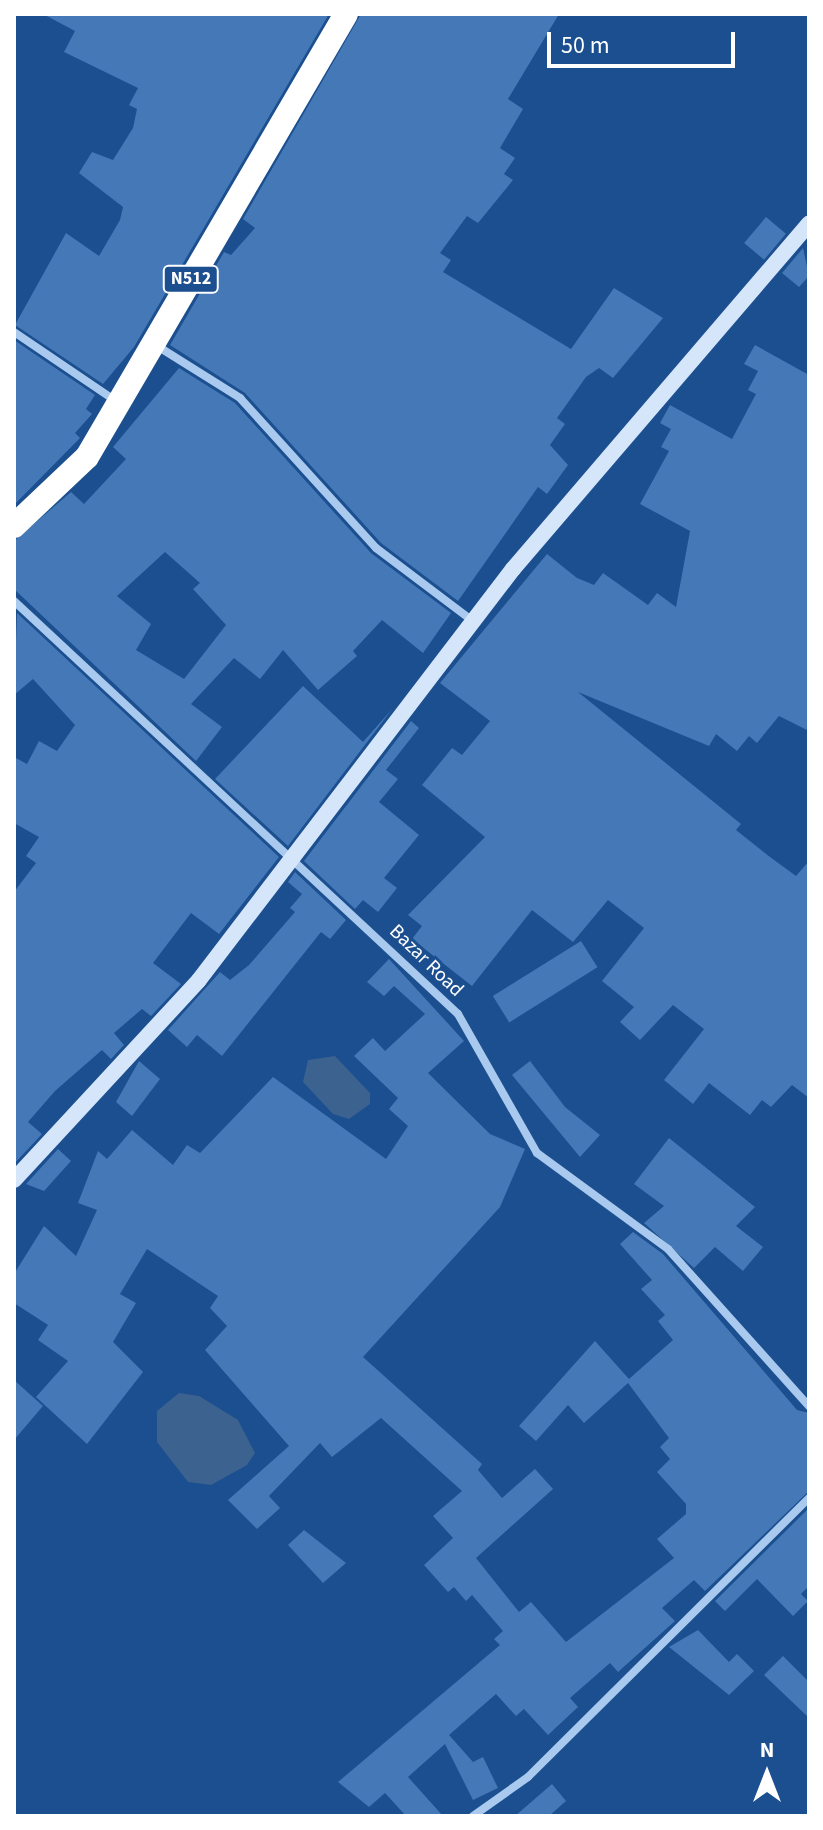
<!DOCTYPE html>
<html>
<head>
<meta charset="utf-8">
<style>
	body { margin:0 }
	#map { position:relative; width:823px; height:1830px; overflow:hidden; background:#1b4f8f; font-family:"Source Sans 3",sans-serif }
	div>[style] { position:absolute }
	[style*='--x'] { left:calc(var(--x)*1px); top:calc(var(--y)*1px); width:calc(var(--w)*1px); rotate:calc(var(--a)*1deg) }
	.water>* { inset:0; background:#3c6290 }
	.building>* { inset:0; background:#4478b7; transform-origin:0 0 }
	.street>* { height:8px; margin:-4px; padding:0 4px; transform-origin:4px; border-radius:4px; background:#a9c9ee }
	.secondary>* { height:16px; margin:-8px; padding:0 8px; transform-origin:8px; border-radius:8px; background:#d6e6fa }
	.highway>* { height:24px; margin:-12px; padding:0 12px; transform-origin:12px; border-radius:12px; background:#fff }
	span { translate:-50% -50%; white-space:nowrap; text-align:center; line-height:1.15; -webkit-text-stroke:6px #1b4f8f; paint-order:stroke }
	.shield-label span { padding:2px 6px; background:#1b4f8f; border:2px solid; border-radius:6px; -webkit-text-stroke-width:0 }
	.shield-label { font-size:18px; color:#fff; font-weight:700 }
	.street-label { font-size:20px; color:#fff }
	.frame { position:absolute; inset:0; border:16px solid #fff; pointer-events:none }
	.north { position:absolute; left:727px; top:1734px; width:80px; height:80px; -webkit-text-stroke:6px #1b4f8f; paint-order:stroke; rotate:0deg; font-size:22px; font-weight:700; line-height:32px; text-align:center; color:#fff }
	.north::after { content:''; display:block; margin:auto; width:28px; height:36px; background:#fff; clip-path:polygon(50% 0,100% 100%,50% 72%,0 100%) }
	.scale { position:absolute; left:547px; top:32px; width:188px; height:36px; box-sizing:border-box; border:4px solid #fff; border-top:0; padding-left:10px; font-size:24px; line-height:28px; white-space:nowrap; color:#fff; -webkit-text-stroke:6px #1b4f8f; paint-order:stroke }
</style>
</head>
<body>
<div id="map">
	<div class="water">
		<i style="clip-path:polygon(335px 1056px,370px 1093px,370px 1104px,349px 1119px,333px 1114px,303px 1082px,308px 1060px)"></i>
		<i style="clip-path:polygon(179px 1393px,199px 1396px,238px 1420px,255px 1453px,247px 1465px,211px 1485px,188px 1482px,157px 1442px,157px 1411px)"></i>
	</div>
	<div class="building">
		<i style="clip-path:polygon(43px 14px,329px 14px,134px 347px,103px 384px,15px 325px,66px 233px,99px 256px,120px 220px,123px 207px,79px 173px,92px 152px,113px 160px,133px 128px,137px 109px,129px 105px,138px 88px,64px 52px,75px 31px)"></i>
		<i style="clip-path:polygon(361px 14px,559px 14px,508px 99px,523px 109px,500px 148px,515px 158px,504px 174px,513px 180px,478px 223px,467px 216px,440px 253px,451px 260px,443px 272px,571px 349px,614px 288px,663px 318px,613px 378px,599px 368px,586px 377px,557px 418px,565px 424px,550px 445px,568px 465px,547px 494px,538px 487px,458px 601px,381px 543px,245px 393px,170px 345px,224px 252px,231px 255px,255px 228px,243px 219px)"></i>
		<i style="left:766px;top:217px;width:26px;height:34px;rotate:40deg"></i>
		<i style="clip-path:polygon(803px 248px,809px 276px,799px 287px,782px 273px)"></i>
		<i style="clip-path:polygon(14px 340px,95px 395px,86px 409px,92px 414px,75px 433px,80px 438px,14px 505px)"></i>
		<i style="clip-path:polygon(755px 345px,809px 375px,809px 731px,779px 716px,757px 743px,749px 736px,737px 751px,716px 734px,709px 746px,578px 692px,741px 824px,736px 830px,770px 857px,796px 876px,809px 861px,809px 1098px,792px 1085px,771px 1107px,762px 1100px,750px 1115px,709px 1083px,693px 1104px,664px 1080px,704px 1029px,673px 1005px,640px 1040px,620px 1022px,634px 1007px,602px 981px,644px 928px,608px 900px,573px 942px,532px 910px,472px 986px,412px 939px,422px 926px,408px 915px,485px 837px,422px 785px,452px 748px,462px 755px,490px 721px,440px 683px,547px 554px,577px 578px,594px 585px,603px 573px,648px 605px,657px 593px,676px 607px,690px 531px,640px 504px,669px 451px,661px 447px,671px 429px,660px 423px,670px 405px,732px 439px,756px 394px,748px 390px,758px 371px,744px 364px)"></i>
		<i style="clip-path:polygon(evenodd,179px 368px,235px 403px,371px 553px,451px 613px,423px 653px,382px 620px,353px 651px,357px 656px,318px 690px,283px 650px,260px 679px,234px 658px,191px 704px,222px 727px,196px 761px,14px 589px,14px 541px,71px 492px,84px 504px,126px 459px,113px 447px,179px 368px,165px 552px,200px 583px,193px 589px,226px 625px,184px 679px,136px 650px,151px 624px,117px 596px,165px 552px)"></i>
		<i style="clip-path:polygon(17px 613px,279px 857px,219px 934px,191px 913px,153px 963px,181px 984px,151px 1016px,142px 1009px,114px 1033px,124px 1045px,111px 1059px,102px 1050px,55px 1091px,28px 1122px,42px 1134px,14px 1164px,14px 892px,36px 863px,26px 856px,39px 837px,14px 823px,14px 757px,27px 764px,39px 741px,57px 751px,75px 725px,33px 679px,14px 695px)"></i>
		<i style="clip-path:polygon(303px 686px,363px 742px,393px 708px,288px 846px,215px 779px)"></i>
		<i style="clip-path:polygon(411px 721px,419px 728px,386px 770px,398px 779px,379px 802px,419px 835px,384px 878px,397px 888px,378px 912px,363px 900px,355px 909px,304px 861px)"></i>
		<i style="clip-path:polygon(295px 872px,346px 920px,330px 939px,321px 932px,222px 1056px,197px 1035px,187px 1047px,168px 1030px,220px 972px,230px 980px,249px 965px,295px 912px,290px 908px,302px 894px,288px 882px)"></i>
		<i style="left:581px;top:941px;width:31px;height:104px;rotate:58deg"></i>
		<i style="clip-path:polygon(389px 959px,464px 1041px,428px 1073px,490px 1134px,525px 1149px,500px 1207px,363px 1357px,482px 1464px,478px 1470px,502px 1498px,535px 1469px,553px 1489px,476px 1558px,519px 1612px,531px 1602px,566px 1642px,674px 1558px,657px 1539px,686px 1514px,686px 1504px,657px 1472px,670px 1459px,660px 1447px,669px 1438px,628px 1383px,584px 1423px,568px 1405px,536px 1441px,519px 1426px,595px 1341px,629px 1379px,673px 1340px,658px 1321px,665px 1315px,641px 1289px,652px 1280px,620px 1244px,633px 1232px,663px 1254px,797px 1410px,809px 1413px,809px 1491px,705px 1591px,694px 1580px,662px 1608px,675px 1621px,618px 1672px,610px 1663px,570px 1698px,578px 1707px,548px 1735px,524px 1709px,516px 1716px,496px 1694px,449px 1735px,473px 1762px,483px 1757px,498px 1788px,473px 1800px,445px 1744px,408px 1777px,443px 1816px,406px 1816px,385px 1793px,369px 1807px,338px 1782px,500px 1645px,494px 1639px,503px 1631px,472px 1595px,466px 1601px,454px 1587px,448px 1592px,424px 1565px,453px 1538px,433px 1516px,462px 1491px,381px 1418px,332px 1457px,320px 1443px,269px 1496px,280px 1508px,257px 1529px,228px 1500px,289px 1446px,205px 1350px,227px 1326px,210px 1308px,218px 1296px,147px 1249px,120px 1294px,136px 1303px,113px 1342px,143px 1372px,87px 1444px,36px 1397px,68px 1361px,38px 1340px,48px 1325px,14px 1303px,14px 1274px,44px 1226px,76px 1256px,97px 1210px,78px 1203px,98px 1151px,107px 1159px,132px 1130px,173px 1165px,187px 1145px,200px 1153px,273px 1077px,386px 1159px,408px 1126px,389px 1109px,398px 1098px,354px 1056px,373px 1038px,385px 1051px,425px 1014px,394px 986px,384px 996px,367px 982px)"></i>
		<i style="clip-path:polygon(139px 1061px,160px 1079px,132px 1116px,116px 1102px)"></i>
		<i style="clip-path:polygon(530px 1061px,565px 1107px,600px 1135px,580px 1157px,512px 1075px)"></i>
		<i style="clip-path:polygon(669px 1138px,755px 1207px,736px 1226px,763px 1247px,743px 1271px,715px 1247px,694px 1268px,644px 1223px,664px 1206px,634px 1184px)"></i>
		<i style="clip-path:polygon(58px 1149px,71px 1161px,44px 1191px,26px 1184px)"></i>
		<i style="clip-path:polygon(14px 1380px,43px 1406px,14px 1440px)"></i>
		<i style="clip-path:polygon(809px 1508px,809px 1586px,801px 1594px,808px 1601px,793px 1616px,757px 1579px,725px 1611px,715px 1601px)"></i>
		<i style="clip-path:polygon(304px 1530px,346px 1563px,323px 1583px,288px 1545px)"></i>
		<i style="clip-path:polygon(698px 1630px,729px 1662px,737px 1654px,754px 1671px,729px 1695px,669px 1647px)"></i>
		<i style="clip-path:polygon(783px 1656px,809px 1682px,809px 1718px,764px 1675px)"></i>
		<i style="clip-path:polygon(552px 1784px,566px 1801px,549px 1816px,515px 1816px)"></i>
	</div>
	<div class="street">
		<i style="--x:14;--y:332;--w:123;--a:34.1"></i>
		<i style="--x:154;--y:344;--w:102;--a:32.1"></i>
		<i style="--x:240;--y:398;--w:202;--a:47.8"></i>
		<i style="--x:376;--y:548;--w:121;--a:37"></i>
		<i style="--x:14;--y:601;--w:606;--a:42.93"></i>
		<i style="--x:458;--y:1014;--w:160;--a:60.4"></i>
		<i style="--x:537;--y:1153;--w:162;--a:36.2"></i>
		<i style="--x:668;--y:1249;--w:211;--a:48.1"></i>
		<i style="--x:473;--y:1816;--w:67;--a:-35.3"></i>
		<i style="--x:528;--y:1777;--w:396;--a:-44.8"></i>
	</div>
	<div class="secondary">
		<i style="--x:14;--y:1180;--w:272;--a:-47.2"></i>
		<i style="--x:199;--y:980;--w:517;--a:-52.62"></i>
		<i style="--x:513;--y:569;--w:455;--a:-49.4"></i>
	</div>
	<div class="highway">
		<i style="--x:14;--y:526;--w:100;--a:-43.4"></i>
		<i style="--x:87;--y:457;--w:513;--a:-59.69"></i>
	</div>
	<div class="shield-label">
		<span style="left:191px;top:279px">N512</span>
	</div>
	<div class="street-label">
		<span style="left:426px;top:961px;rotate:44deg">Bazar Road</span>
	</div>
	<div class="frame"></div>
	<div class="north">N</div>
	<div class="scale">50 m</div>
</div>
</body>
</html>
